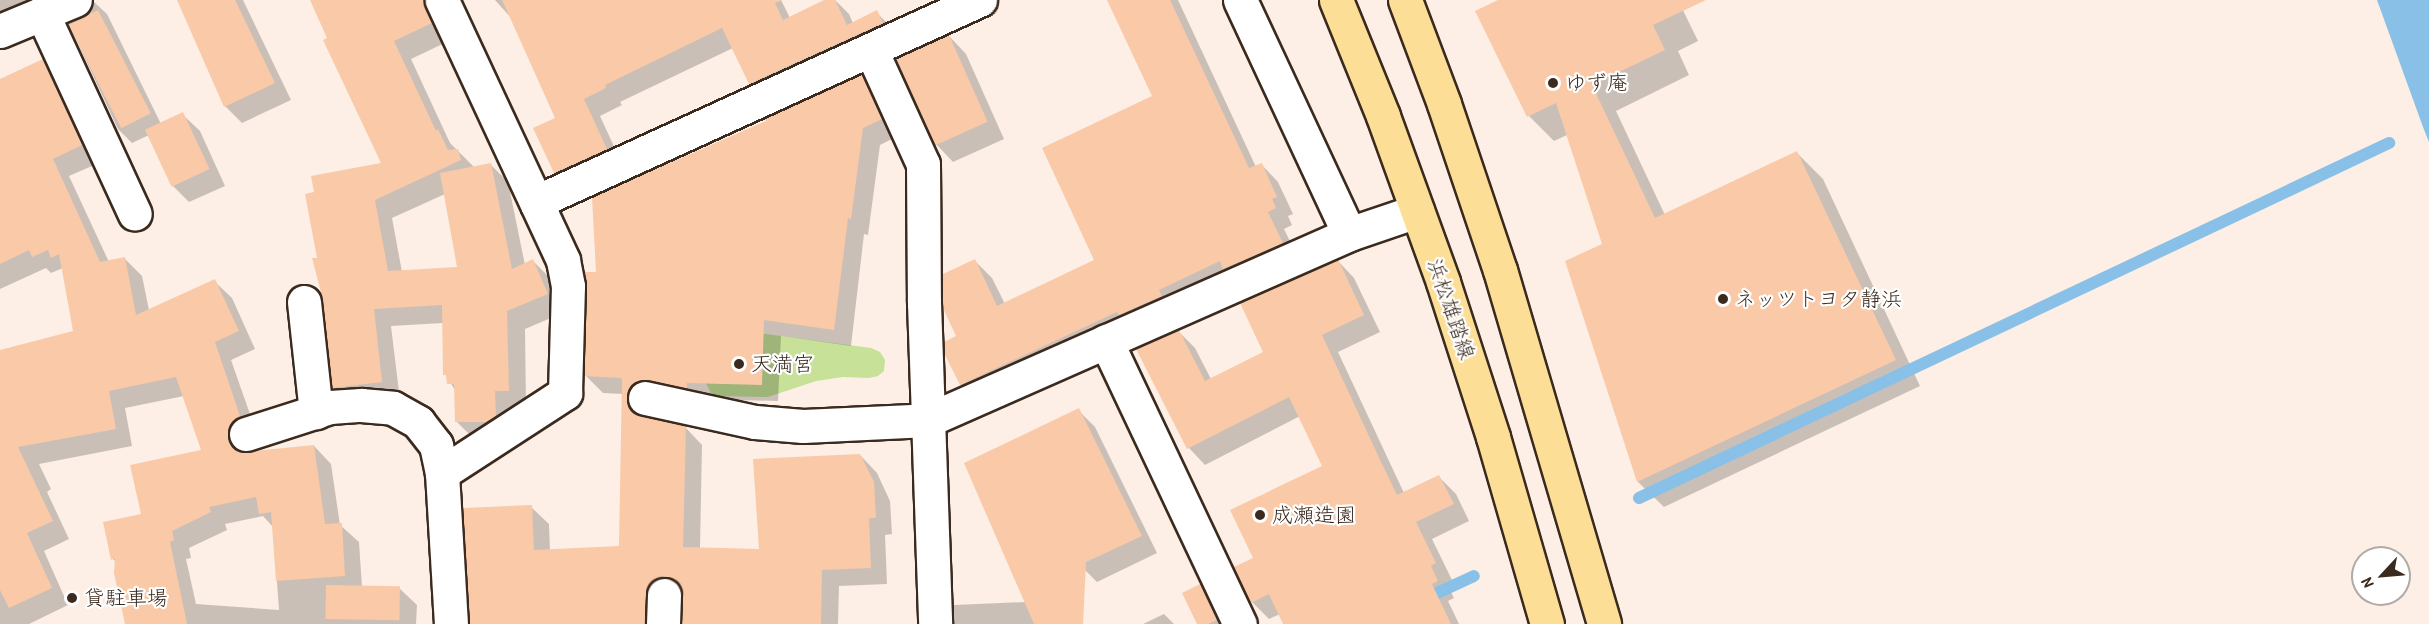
<!DOCTYPE html>
<html>
<head>
<meta charset="utf-8">
<style>
	body { margin:0 }
	#map { position:relative; width:2429px; height:624px; overflow:hidden; background:#fdefe5; font-family:"Patrick Hand","Klee One",sans-serif }
	div>[style] { position:absolute }
	[style*='--x'] { left:calc(var(--x)*1px); top:calc(var(--y)*1px); width:calc(var(--w)*1px); rotate:calc(var(--a)*1deg) }
	.green>* { inset:0; background:#c7e198 }
	.water>* { inset:0; background:#88c0e7 }
	.shadow>* { inset:0; background:#0003 }
	.stream>* { height:12px; margin:-6px; padding:0 6px; transform-origin:6px; border-radius:6px; background:#88c0e7 }
	.building>* { inset:0; background:#f9c9a8; transform-origin:0 0 }
	.roads { filter:drop-shadow(2px 0 #3b2a1e) drop-shadow(-2px 0 #3b2a1e) drop-shadow(0 2px #3b2a1e) drop-shadow(0 -2px #3b2a1e) }
	.street>* { height:33px; margin:-16.5px; padding:0 16.5px; transform-origin:16.5px; border-radius:16.5px; background:#fff }
	.primary>* { height:33px; margin:-16.5px; padding:0 16.5px; transform-origin:16.5px; border-radius:16.5px; background:#fcde96 }
	.dots>* { width:16px; height:16px; translate:-50% -50%; box-sizing:border-box; border:3px solid #fff; border-radius:50% }
	span { translate:-50% -50%; white-space:nowrap; text-align:center; line-height:1.15; -webkit-text-stroke:4.5px #fff; paint-order:stroke }
	.poi-label { font-size:21px; color:#3b2a1e }
	.left { translate:0 -50%; text-align:left }
	.street-label { font-size:21px; color:#3b2a1e }
	.north { position:absolute; left:2351px; top:546px; width:60px; height:60px; box-sizing:border-box; background:#fff; border:2px solid #b1aaa5; border-radius:50%; rotate:244deg; font-size:16px; font-weight:700; line-height:24px; text-align:center; color:#3b2a1e }
	.north::after { content:''; display:block; margin:auto; width:21px; height:27px; background:#3b2a1e; clip-path:polygon(50% 0,100% 100%,50% 72%,0 100%) }
</style>
</head>
<body>
<div id="map">
	<div class="green">
		<i style="clip-path:polygon(723px 332px,766px 334px,871px 348px,880px 352px,885px 360px,884px 371px,878px 376px,869px 378px,843px 377px,816px 381px,768px 397px,719px 396px,711px 393px,703px 378px)"></i>
	</div>
	<div class="water">
		<i style="clip-path:polygon(2377px 0,2429px 0,2429px 142px,2423px 127px)"></i>
	</div>
	<div class="shadow">
		<i style="clip-path:polygon(0 0,87px 0,0 32px)"></i>
		<i style="clip-path:polygon(178px 0,243px 0,291px 100px,242px 123px,225px 106px)"></i>
		<i style="clip-path:polygon(evenodd,311px 0,427px 0,449px 41px,411px 59px,450px 143px,475px 168px,490px 164px,508px 182px,525px 265px,533px 261px,551px 279px,565px 312px,525px 329px,526px 408px,475px 440px,457px 422px,455px 390px,445px 374px,443px 323px,391px 326px,400px 400px,352px 405px,334px 387px,319px 259px,383px 164px,311px 0,445px 194px,459px 269px,402px 272px,392px 218px,445px 194px)"></i>
		<i style="clip-path:polygon(495px 0,781px 0,790px 18px,827px 0,835px 0,849px 14px,853px 23px,876px 12px,893px 29px,767px 101px,750px 84px,733px 48px,620px 102px,622px 105px,600px 116px,623px 166px,572px 189px,555px 173px,557px 118px,512px 19px)"></i>
		<i style="clip-path:polygon(1108px 0,1178px 0,1256px 167px,1261px 164px,1278px 182px,1293px 214px,1288px 216px,1292px 225px,1284px 229px,1299px 260px,978px 402px,961px 385px,946px 353px,958px 337px,975px 261px,992px 278px,1005px 304px,1096px 261px,1154px 96px)"></i>
		<i style="clip-path:polygon(1501px 0,1678px 0,1698px 41px,1678px 51px,1689px 75px,1616px 111px,1665px 215px,1797px 153px,1823px 179px,1920px 386px,1664px 507px,1638px 482px,1567px 262px,1604px 244px,1567px 135px,1554px 141px,1529px 116px)"></i>
		<i style="clip-path:polygon(94px 2px,107px 14px,161px 124px,182px 114px,200px 131px,225px 186px,189px 202px,172px 185px,149px 135px,132px 143px,118px 129px,69px 24px,91px 13px)"></i>
		<i style="clip-path:polygon(949px 36px,966px 54px,1004px 139px,953px 162px,936px 144px,898px 60px)"></i>
		<i style="clip-path:polygon(evenodd,42px 61px,60px 79px,99px 163px,69px 176px,109px 262px,125px 259px,142px 276px,149px 310px,214px 281px,232px 298px,255px 349px,231px 360px,257px 434px,245px 448px,245px 454px,314px 446px,331px 464px,340px 525px,359px 542px,362px 587px,399px 588px,417px 605px,416px 624px,126px 624px,117px 563px,113px 559px,143px 515px,203px 451px,184px 396px,125px 408px,132px 446px,39px 464px,51px 489px,47px 492px,69px 539px,44px 551px,68px 605px,29px 624px,0 624px,0 351px,75px 332px,63px 268px,51px 273px,46px 268px,0 289px,0 80px,42px 61px,263px 516px,273px 527px,279px 610px,196px 604px,186px 559px,191px 558px,189px 548px,227px 530px,225px 524px,263px 516px)"></i>
		<i style="clip-path:polygon(861px 76px,878px 93px,898px 136px,880px 145px,868px 235px,864px 234px,851px 346px,781px 336px,778px 401px,703px 399px,643px 411px,643px 417px,685px 427px,702px 445px,700px 549px,761px 550px,860px 455px,877px 473px,890px 501px,892px 534px,885px 535px,887px 584px,839px 586px,838px 624px,682px 624px,684px 593px,673px 595px,661px 624px,471px 624px,531px 507px,549px 524px,550px 551px,620px 548px,623px 394px,603px 393px,586px 376px,597px 274px,768px 122px)"></i>
		<i style="clip-path:polygon(1338px 261px,1354px 278px,1380px 332px,1338px 352px,1404px 493px,1439px 477px,1456px 494px,1469px 521px,1432px 539px,1452px 580px,1446px 583px,1454px 598px,1448px 601px,1459px 624px,1285px 624px,1280px 614px,1269px 619px,1252px 602px,1324px 466px,1300px 416px,1205px 465px,1189px 448px,1178px 331px,1195px 348px,1211px 379px,1265px 353px)"></i>
		<i style="clip-path:polygon(1078px 410px,1095px 427px,1157px 553px,1097px 582px,1082px 567px,1083px 624px,954px 624px,954px 605px,1026px 602px)"></i>
		<i style="clip-path:polygon(1200px 586px,1209px 595px,1223px 624px,1199px 624px)"></i>
		<i style="clip-path:polygon(1164px 614px,1174px 624px,1143px 624px)"></i>
	</div>
	<div class="stream">
		<i style="--x:1639;--y:498;--w:830;--a:-25.33"></i>
		<i style="--x:1422;--y:600;--w:57;--a:-24.8"></i>
	</div>
	<div class="building">
		<i style="clip-path:polygon(177px 0,235px 0,275px 83px,224px 107px)"></i>
		<i style="clip-path:polygon(310px 0,424px 0,432px 23px,394px 41px,436px 131px,438px 129px,448px 150px,458px 149px,461px 160px,375px 200px,388px 271px,457px 267px,440px 173px,491px 163px,512px 269px,533px 259px,548px 294px,507px 311px,509px 391px,495px 391px,496px 416px,486px 422px,455px 422px,454px 384px,447px 384px,446px 375px,443px 375px,442px 305px,374px 309px,382px 382px,332px 388px,323px 300px,312px 258px,317px 258px,305px 194px,314px 192px,311px 176px,381px 163px,323px 40px,327px 38px)"></i>
		<i style="clip-path:polygon(502px 0,782px 0,775px 3px,783px 20px,824px 0,835px 0,847px 25px,877px 10px,883px 23px,749px 84px,722px 28px,605px 85px,606px 88px,584px 99px,607px 149px,554px 173px,533px 128px,555px 118px)"></i>
		<i style="clip-path:polygon(1107px 0,1170px 0,1249px 168px,1262px 163px,1277px 197px,1272px 199px,1276px 208px,1268px 212px,1283px 243px,1223px 269px,1220px 261px,1159px 290px,1162px 296px,1119px 315px,1117px 312px,960px 385px,944px 353px,944px 342px,956px 336px,943px 308px,943px 274px,975px 259px,997px 306px,1094px 260px,1042px 148px,1152px 96px)"></i>
		<i style="clip-path:polygon(1498px 0,1706px 0,1653px 25px,1665px 50px,1592px 85px,1655px 218px,1797px 151px,1896px 360px,1637px 482px,1565px 261px,1602px 244px,1556px 103px,1527px 117px,1475px 11px)"></i>
		<i style="left:98px;top:10px;width:116px;height:33px;rotate:63deg"></i>
		<i style="left:949px;top:35px;width:95px;height:58px;rotate:66deg"></i>
		<i style="clip-path:polygon(43px 59px,82px 145px,53px 159px,100px 262px,125px 257px,136px 315px,215px 279px,239px 331px,215px 342px,240px 416px,232px 422px,228px 429px,228px 440px,234px 448px,243px 452px,314px 445px,325px 524px,342px 523px,345px 576px,276px 581px,271px 512px,259px 514px,256px 497px,209px 507px,211px 512px,172px 531px,174px 540px,170px 542px,187px 624px,125px 624px,114px 573px,115px 558px,111px 560px,103px 522px,141px 514px,130px 465px,201px 450px,176px 377px,109px 391px,116px 429px,18px 447px,53px 521px,27px 533px,52px 588px,9px 608px,0 590px,0 350px,73px 331px,59px 254px,51px 258px,48px 250px,32px 257px,29px 250px,0 264px,0 79px)"></i>
		<i style="clip-path:polygon(862px 74px,882px 119px,863px 128px,851px 219px,848px 218px,834px 330px,764px 320px,762px 385px,687px 383px,687px 388px,640px 380px,631px 386px,627px 395px,627px 404px,633px 412px,686px 426px,683px 547px,759px 549px,753px 459px,860px 454px,874px 482px,876px 518px,869px 518px,871px 568px,822px 570px,821px 624px,682px 624px,681px 587px,674px 579px,664px 576px,655px 579px,648px 586px,644px 624px,470px 624px,463px 508px,532px 505px,534px 550px,619px 546px,622px 378px,584px 376px,587px 287px,584px 272px,596px 272px,592px 197px,766px 121px,765px 118px)"></i>
		<i style="left:183px;top:112px;width:63px;height:42px;rotate:65deg"></i>
		<i style="clip-path:polygon(1338px 259px,1364px 315px,1322px 335px,1382px 464px,1397px 495px,1439px 475px,1454px 504px,1416px 522px,1436px 563px,1431px 566px,1438px 581px,1432px 584px,1451px 624px,1283px 624px,1269px 594px,1251px 603px,1234px 567px,1253px 558px,1230px 510px,1322px 466px,1289px 397px,1187px 449px,1136px 349px,1179px 330px,1205px 381px,1263px 352px,1240px 303px)"></i>
		<i style="clip-path:polygon(1079px 408px,1142px 536px,1086px 562px,1083px 624px,1034px 624px,964px 463px)"></i>
		<i style="clip-path:polygon(1200px 584px,1217px 620px,1208px 624px,1197px 624px,1182px 593px)"></i>
		<i style="left:326px;top:585px;width:74px;height:34px;rotate:1deg"></i>
	</div>
	<div class="roads">
		<div class="street">
			<i style="--x:1240;--y:0;--w:258;--a:65"></i>
			<i style="--x:42;--y:13;--w:221;--a:65.2"></i>
			<i style="--x:0;--y:31;--w:81;--a:-22.5"></i>
			<i style="--x:871;--y:50;--w:125;--a:65.5"></i>
			<i style="--x:923;--y:164;--w:139;--a:89.6"></i>
			<i style="--x:924;--y:303;--w:321;--a:88"></i>
			<i style="--x:536;--y:202;--w:488;--a:-24.5"></i>
			<i style="--x:304;--y:302;--w:111;--a:83.8"></i>
			<i style="--x:1106;--y:341;--w:313;--a:64.7"></i>
			<i style="--x:645;--y:398;--w:113;--a:12.3"></i>
			<i style="--x:755;--y:422;--w:48;--a:4.8"></i>
			<i style="--x:803;--y:426;--w:125;--a:-2.7"></i>
			<i style="--x:928;--y:420;--w:460;--a:-23.8"></i>
			<i style="--x:1349;--y:234;--w:72;--a:-18.7"></i>
			<i style="--x:246;--y:434;--w:88;--a:-17.8"></i>
			<i style="--x:330;--y:407;--w:31;--a:-4"></i>
			<i style="--x:361;--y:405;--w:32;--a:5"></i>
			<i style="--x:393;--y:408;--w:29;--a:29"></i>
			<i style="--x:418;--y:422;--w:29;--a:52"></i>
			<i style="--x:436;--y:445;--w:29;--a:78"></i>
			<i style="--x:442;--y:473;--w:151;--a:86.6"></i>
			<i style="--x:442;--y:473;--w:147;--a:-33"></i>
			<i style="--x:565;--y:393;--w:107;--a:-88.4"></i>
			<i style="--x:568;--y:286;--w:26;--a:-101"></i>
			<i style="--x:563;--y:260;--w:287;--a:-115"></i>
			<i style="--x:663;--y:624;--w:29;--a:-88"></i>
		</div>
		<div class="primary">
			<i style="--x:1336;--y:0;--w:125;--a:67.9"></i>
			<i style="--x:1383;--y:116;--w:177;--a:70.1"></i>
			<i style="--x:1443;--y:282;--w:163;--a:72.1"></i>
			<i style="--x:1493;--y:437;--w:195;--a:73.9"></i>
			<i style="--x:1405;--y:0;--w:111;--a:69.4"></i>
			<i style="--x:1444;--y:104;--w:175;--a:71.4"></i>
			<i style="--x:1500;--y:270;--w:369;--a:73.6"></i>
		</div>
	</div>
	<div class="dots">
		<i style="left:1553px;top:83px;background:#3b2a1e"></i>
		<i style="left:1723px;top:299px;background:#3b2a1e"></i>
		<i style="left:739px;top:364px;background:#3b2a1e"></i>
		<i style="left:1260px;top:515px;background:#3b2a1e"></i>
		<i style="left:72px;top:598px;background:#3b2a1e"></i>
	</div>
	<div class="poi-label">
		<span class="left" style="left:1565px;top:83px">ゆず庵</span>
		<span class="left" style="left:1735px;top:299px">ネッツトヨタ静浜</span>
		<span class="left" style="left:751px;top:364px">天満宮</span>
		<span class="left" style="left:1272px;top:515px">成瀬造園</span>
		<span class="left" style="left:84px;top:598px">貸駐車場</span>
	</div>
	<div class="street-label">
		<span style="left:1451px;top:309px;rotate:71deg">浜松雄踏線</span>
	</div>
	<div class="north">N</div>
</div>
</body>
</html>
